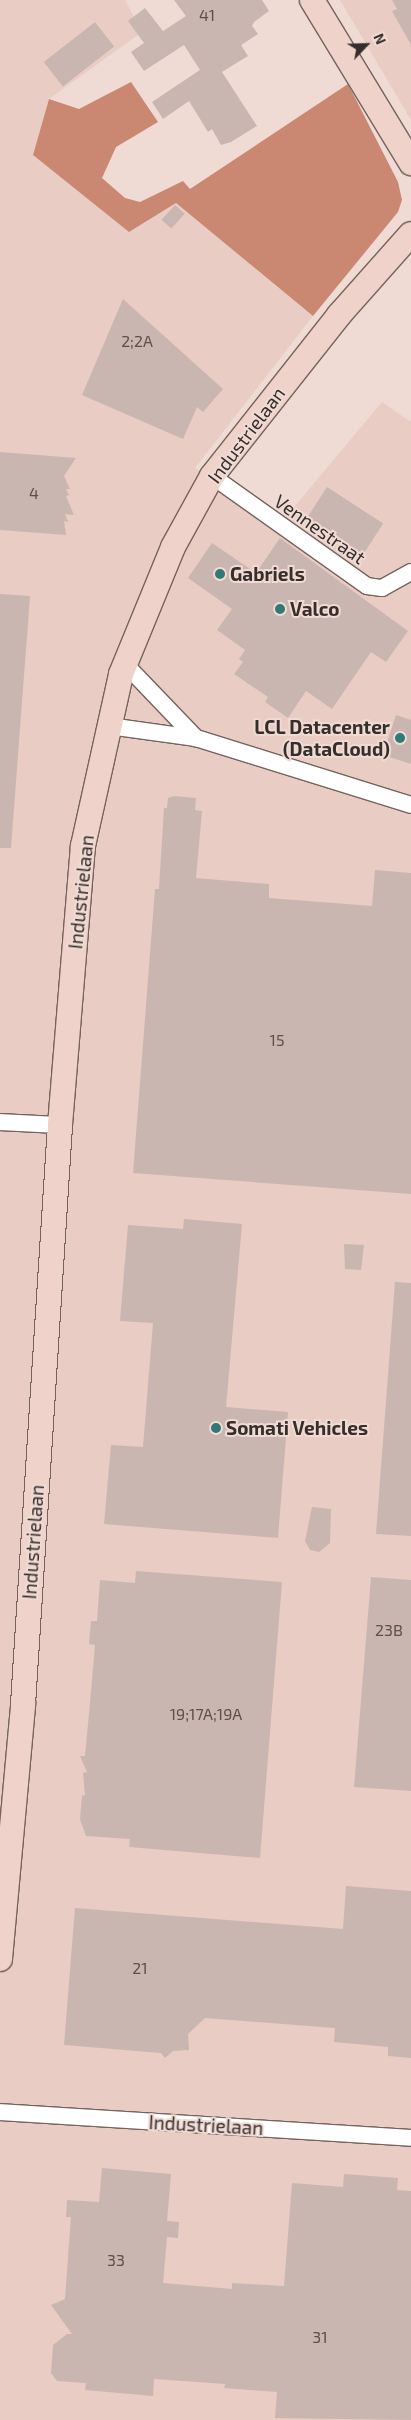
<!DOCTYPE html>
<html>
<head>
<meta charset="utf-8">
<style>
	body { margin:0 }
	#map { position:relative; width:411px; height:2420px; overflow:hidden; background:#efdbd4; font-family:"Exo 2",sans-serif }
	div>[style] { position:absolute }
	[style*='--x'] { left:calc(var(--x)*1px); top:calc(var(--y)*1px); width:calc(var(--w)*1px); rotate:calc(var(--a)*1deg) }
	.built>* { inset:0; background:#e9ccc3 }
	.forest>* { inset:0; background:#ca8873 }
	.building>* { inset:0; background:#cab6b0; transform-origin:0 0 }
	.roads { filter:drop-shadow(1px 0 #75635e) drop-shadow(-1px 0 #75635e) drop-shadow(0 1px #75635e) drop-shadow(0 -1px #75635e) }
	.street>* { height:16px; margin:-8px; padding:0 8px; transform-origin:8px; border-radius:8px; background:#fff }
	.secondary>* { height:24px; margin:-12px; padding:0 12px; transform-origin:12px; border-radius:12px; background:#efd2c9 }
	.dots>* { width:14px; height:14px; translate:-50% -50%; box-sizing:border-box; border:2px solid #efdbd4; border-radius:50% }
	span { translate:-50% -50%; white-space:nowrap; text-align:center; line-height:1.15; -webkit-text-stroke:4px #efdbd4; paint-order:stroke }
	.number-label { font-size:16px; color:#5b504c }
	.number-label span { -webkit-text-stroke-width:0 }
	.street-label { font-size:19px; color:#362e2b }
	.poi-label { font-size:19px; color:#362e2b; font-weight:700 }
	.left { translate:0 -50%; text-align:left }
	.right { translate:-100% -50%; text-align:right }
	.north { position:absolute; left:341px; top:20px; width:50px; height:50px; -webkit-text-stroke:4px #efdbd4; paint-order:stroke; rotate:66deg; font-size:14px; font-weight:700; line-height:20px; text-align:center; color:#362e2b }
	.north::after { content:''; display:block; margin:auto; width:18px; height:22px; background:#362e2b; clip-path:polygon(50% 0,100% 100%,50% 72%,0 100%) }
</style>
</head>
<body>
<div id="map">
	<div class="built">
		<i style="clip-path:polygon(0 0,125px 0,142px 32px,49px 99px,33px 155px,129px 232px,176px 203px,313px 316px,195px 468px,279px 525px,382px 402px,411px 422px,411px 2420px,0 2420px)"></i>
		<i style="clip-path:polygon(340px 0,411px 0,411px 120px)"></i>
	</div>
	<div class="forest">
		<i style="clip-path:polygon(131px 82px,158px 122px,116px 147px,102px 178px,125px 198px,140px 202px,183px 181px,190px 189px,348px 84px,398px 182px,402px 200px,398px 212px,313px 316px,176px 203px,129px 232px,33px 155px,49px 99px,79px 109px)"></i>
	</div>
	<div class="building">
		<i style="clip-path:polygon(174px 0,262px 0,269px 11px,254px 22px,252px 26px,258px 34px,241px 45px,248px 56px,222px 72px,257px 126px,231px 142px,221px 145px,212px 129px,208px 132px,189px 101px,163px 119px,152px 102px,200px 70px,184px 45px,144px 71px,131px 52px,144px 43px,128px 21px,145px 8px,163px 31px,186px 16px)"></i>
		<i style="clip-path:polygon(392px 0,411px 0,411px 45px,392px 11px,397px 9px)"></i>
		<i style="left:95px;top:22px;width:31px;height:65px;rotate:52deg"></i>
		<i style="left:175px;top:205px;width:13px;height:20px;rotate:42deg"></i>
		<i style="clip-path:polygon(123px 299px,223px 389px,203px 412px,197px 407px,183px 439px,82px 395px)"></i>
		<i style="clip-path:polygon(0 452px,76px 458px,64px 476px,70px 489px,66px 489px,69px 495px,66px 496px,74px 515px,65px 514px,68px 522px,64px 521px,66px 535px,0 530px)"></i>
		<i style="left:327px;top:487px;width:67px;height:39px;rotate:33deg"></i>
		<i style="clip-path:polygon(280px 538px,408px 631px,386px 662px,371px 652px,332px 709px,306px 691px,288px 718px,265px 702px,268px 697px,234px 674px,243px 662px,239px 659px,245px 650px,217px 630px,232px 609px,188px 578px,212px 543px,256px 573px)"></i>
		<i style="clip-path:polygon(0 594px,30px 596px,11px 848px,0 848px)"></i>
		<i style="clip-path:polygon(396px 715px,411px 720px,411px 764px,383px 755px)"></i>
		<i style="clip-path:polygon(174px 796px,196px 798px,195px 810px,202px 811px,196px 878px,269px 884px,269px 898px,372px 906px,375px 870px,411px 873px,411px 1194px,133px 1173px,155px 889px,159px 889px,164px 808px,167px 808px,168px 798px)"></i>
		<i style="clip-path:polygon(184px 1219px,242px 1224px,226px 1407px,288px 1412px,278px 1538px,104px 1524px,111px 1445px,143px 1447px,153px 1323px,120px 1321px,128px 1225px,183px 1229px)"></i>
		<i style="clip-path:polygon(344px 1244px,364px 1245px,361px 1270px,345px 1269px)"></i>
		<i style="clip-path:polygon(395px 1282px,411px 1283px,411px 1536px,376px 1534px)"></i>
		<i style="clip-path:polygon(312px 1507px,331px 1509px,330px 1543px,319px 1552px,310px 1550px,305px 1541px)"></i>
		<i style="clip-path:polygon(136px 1571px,282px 1582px,260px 1858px,129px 1847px,130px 1839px,86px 1836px,80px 1819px,82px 1796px,85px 1795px,83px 1773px,87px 1772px,80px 1756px,85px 1756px,91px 1692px,95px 1645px,89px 1644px,91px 1621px,97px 1621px,100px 1580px,135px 1583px)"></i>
		<i style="clip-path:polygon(371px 1577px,411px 1580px,411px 1791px,354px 1787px)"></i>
		<i style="clip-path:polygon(346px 1886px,411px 1891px,411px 2058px,388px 2056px,388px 2047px,334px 2042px,335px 2028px,205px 2018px,188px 2034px,189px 2050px,173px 2051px,165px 2058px,161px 2053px,64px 2045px,75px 1908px,343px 1929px)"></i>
		<i style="clip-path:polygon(102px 2168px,171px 2174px,167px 2221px,179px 2222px,178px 2238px,167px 2237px,163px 2283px,232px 2289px,232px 2283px,284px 2286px,292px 2183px,343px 2187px,344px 2174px,398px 2178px,397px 2190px,411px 2191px,411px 2420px,275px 2418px,277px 2392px,224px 2388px,225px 2384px,154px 2379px,153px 2396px,85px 2390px,86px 2383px,57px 2381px,51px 2373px,53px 2345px,67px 2334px,72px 2334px,51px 2305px,65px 2299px,71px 2217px,66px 2217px,67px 2200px,99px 2202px)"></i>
	</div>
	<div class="roads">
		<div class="street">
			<i style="--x:212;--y:476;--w:190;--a:35.4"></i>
			<i style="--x:367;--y:586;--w:15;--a:8"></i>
			<i style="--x:382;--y:588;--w:33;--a:-29"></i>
			<i style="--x:125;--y:664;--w:103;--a:46.2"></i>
			<i style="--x:196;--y:738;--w:225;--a:17.3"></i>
			<i style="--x:109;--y:726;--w:88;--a:7.9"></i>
			<i style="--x:0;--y:1122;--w:60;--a:2.9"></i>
			<i style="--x:0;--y:2112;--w:412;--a:3.6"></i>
		</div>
		<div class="secondary">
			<i style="--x:312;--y:0;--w:191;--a:58.7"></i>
			<i style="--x:0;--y:1959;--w:256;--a:-84.8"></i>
			<i style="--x:23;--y:1704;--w:580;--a:-86.34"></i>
			<i style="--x:60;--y:1125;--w:280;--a:-85.3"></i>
			<i style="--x:83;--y:846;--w:176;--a:-77.5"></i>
			<i style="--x:121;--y:674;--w:137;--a:-67.7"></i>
			<i style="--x:173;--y:547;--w:81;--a:-61.2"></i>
			<i style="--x:212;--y:476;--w:205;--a:-51.7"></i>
			<i style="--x:339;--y:315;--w:108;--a:-48.4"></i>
		</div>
	</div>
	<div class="dots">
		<i style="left:220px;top:574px;background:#317974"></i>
		<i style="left:280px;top:609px;background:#317974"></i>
		<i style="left:400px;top:738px;background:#317974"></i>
		<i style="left:216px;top:1428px;background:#317974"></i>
	</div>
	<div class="number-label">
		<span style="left:207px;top:15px">41</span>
		<span style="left:137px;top:341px">2;2A</span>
		<span style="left:34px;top:493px">4</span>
		<span style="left:277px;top:1040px">15</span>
		<span style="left:389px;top:1630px">23B</span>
		<span style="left:206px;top:1714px">19;17A;19A</span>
		<span style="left:140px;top:1968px">21</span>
		<span style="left:116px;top:2260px">33</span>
		<span style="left:320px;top:2337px">31</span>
	</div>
	<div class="street-label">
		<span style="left:246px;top:435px;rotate:-53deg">Industrielaan</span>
		<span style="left:320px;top:529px;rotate:35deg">Vennestraat</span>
		<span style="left:81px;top:892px;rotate:-84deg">Industrielaan</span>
		<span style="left:33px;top:1542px;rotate:-86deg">Industrielaan</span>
		<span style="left:206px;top:2125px;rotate:3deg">Industrielaan</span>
	</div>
	<div class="poi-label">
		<span class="left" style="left:230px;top:574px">Gabriels</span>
		<span class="left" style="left:290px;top:609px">Valco</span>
		<span class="right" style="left:390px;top:738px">LCL Datacenter<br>(DataCloud)</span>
		<span class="left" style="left:226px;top:1428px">Somati Vehicles</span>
	</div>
	<div class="north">N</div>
</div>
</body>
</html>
